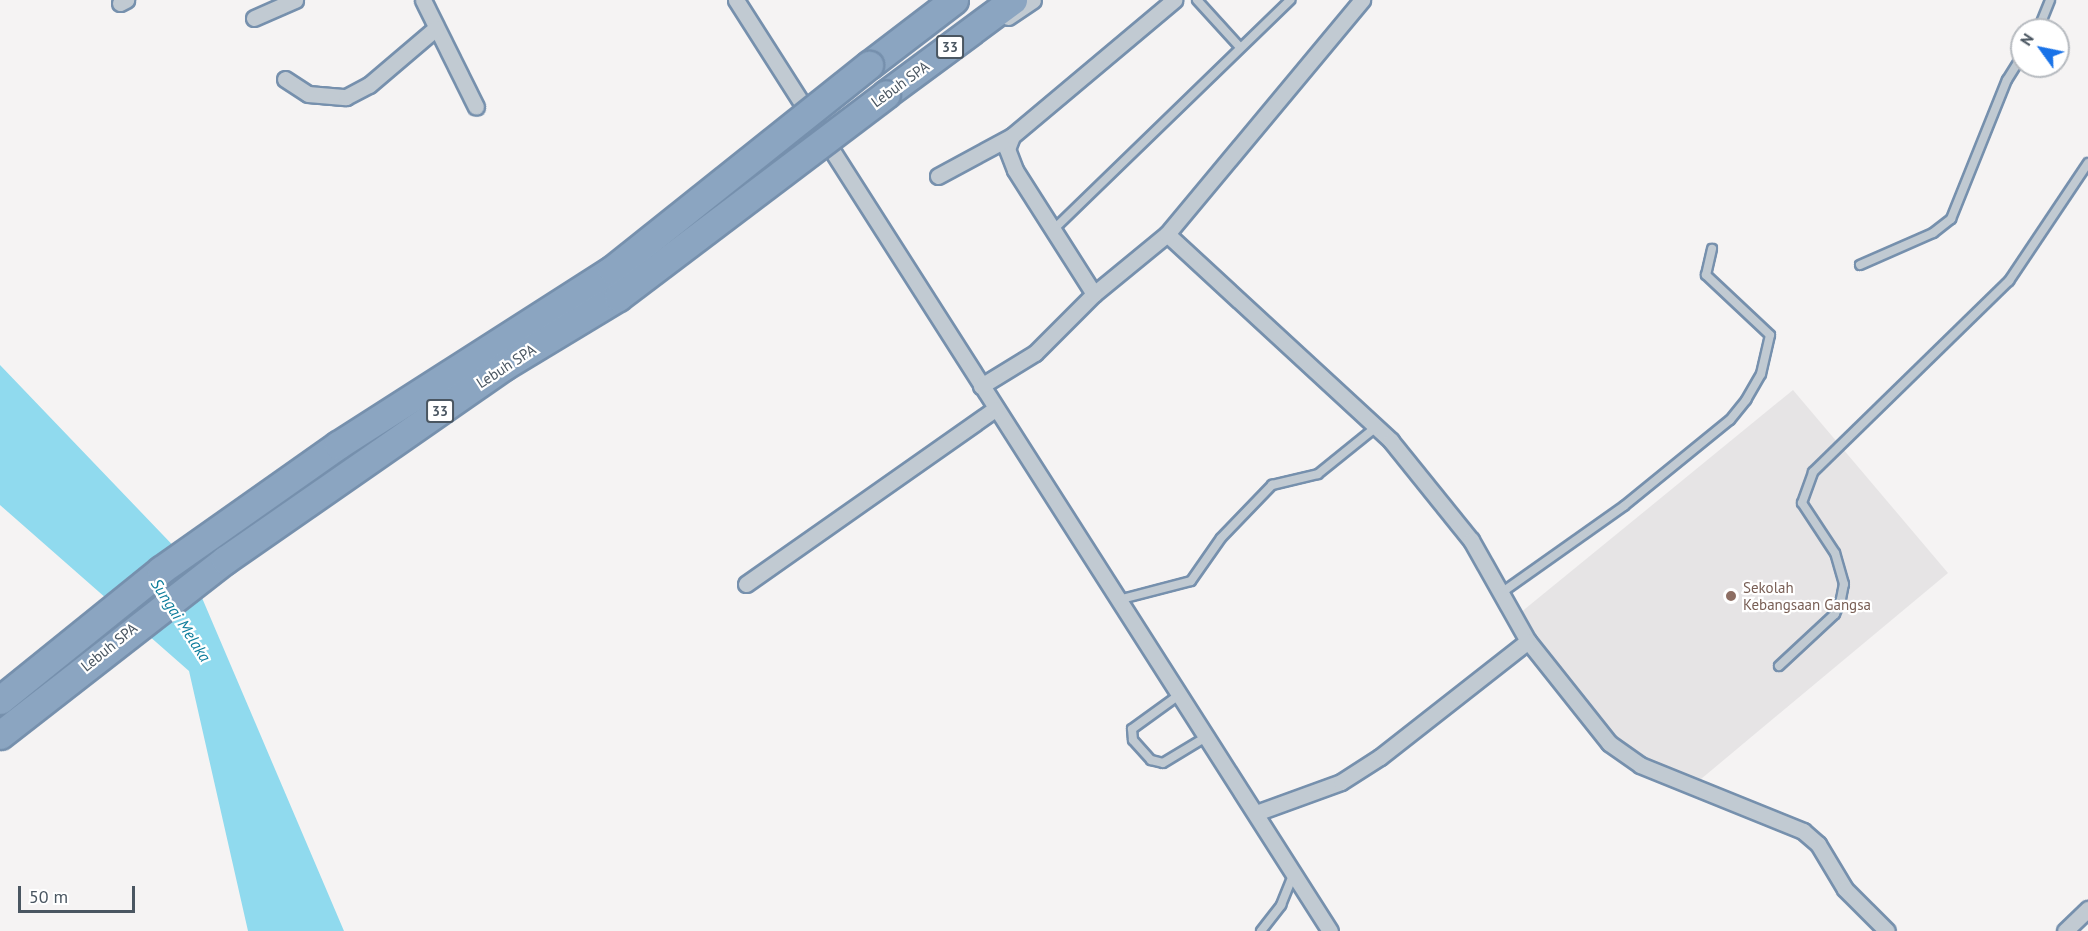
<!DOCTYPE html>
<html>
<head>
<meta charset="utf-8">
<style>
	body { margin:0 }
	#map { position:relative; width:2088px; height:931px; overflow:hidden; background:#f5f3f3; font-family:"PT Sans",sans-serif }
	div>[style] { position:absolute }
	[style*='--x'] { left:calc(var(--x)*1px); top:calc(var(--y)*1px); width:calc(var(--w)*1px); rotate:calc(var(--a)*1deg) }
	.education>* { inset:0; background:#e6e4e5 }
	.water>* { inset:0; background:#90daee }
	.roads { filter:drop-shadow(2px 0 #7690ad) drop-shadow(-2px 0 #7690ad) drop-shadow(0 2px #7690ad) drop-shadow(0 -2px #7690ad) }
	.lane>* { height:8px; margin:-4px; padding:0 4px; transform-origin:4px; border-radius:4px; background:#c1cad2 }
	.street>* { height:15px; margin:-7.5px; padding:0 7.5px; transform-origin:7.5px; border-radius:7.5px; background:#c1cad2 }
	.highway>* { height:27px; margin:-13.5px; padding:0 13.5px; transform-origin:13.5px; border-radius:13.5px; background:#8ba5c1 }
	.bridges { filter:drop-shadow(2px 0 #7690ad) drop-shadow(-2px 0 #7690ad) drop-shadow(0 2px #7690ad) drop-shadow(0 -2px #7690ad) }
	.highway-bridge>* { height:27px; margin:-13.5px; padding:0 13.5px; transform-origin:13.5px; border-radius:13.5px; background:#8ba5c1 }
	.dots>* { width:16px; height:16px; translate:-50% -50%; box-sizing:border-box; border:3px solid #fff; border-radius:50% }
	span { translate:-50% -50%; white-space:nowrap; text-align:center; line-height:1.15; -webkit-text-stroke:4.5px #fff; paint-order:stroke }
	.shield-label span { padding:2px 4px; background:#fff; border:2px solid; border-radius:4px; -webkit-text-stroke-width:0 }
	.shield-label { font-size:14px; color:#4a5661; font-weight:700 }
	.street-label { font-size:15px; color:#4a5661 }
	.education-label { font-size:15px; color:#785e54 }
	.left { translate:0 -50%; text-align:left }
	.water-label { font-size:16px; color:#0c7c9b; font-style:italic }
	.north { position:absolute; left:2010px; top:18px; width:60px; height:60px; box-sizing:border-box; background:#fff; border:2px solid #b7bbc0; border-radius:50%; rotate:303deg; font-size:16px; font-weight:700; line-height:24px; text-align:center; color:#4a5661 }
	.north::after { content:''; display:block; margin:auto; width:21px; height:27px; background:#1a73e8; clip-path:polygon(50% 0,100% 100%,50% 72%,0 100%) }
	.scale { position:absolute; left:18px; top:886px; width:117px; height:27px; box-sizing:border-box; border:3px solid #4a5661; border-top:0; padding-left:8px; font-size:18px; line-height:21px; white-space:nowrap; color:#4a5661; -webkit-text-stroke:4px #fff; paint-order:stroke }
</style>
</head>
<body>
<div id="map">
	<div class="education">
		<i style="clip-path:polygon(1793px 390px,1948px 573px,1695px 784px,1622px 757px,1514px 618px)"></i>
	</div>
	<div class="water">
		<i style="clip-path:polygon(0 365px,185px 558px,344px 931px,248px 931px,189px 671px,0 505px)"></i>
	</div>
	<div class="roads">
		<div class="lane">
			<i style="--x:1197;--y:0;--w:61;--a:47.7"></i>
			<i style="--x:2038;--y:30;--w:32;--a:-68"></i>
			<i style="--x:1052;--y:231;--w:332;--a:-44.1"></i>
			<i style="--x:1860;--y:265;--w:80;--a:-23.7"></i>
			<i style="--x:1933;--y:233;--w:23;--a:-38"></i>
			<i style="--x:1951;--y:219;--w:150;--a:-68.1"></i>
			<i style="--x:2007;--y:80;--w:28;--a:-58"></i>
			<i style="--x:1504;--y:591;--w:147;--a:-35.3"></i>
			<i style="--x:1624;--y:506;--w:136;--a:-39.1"></i>
			<i style="--x:1730;--y:420;--w:26;--a:-51"></i>
			<i style="--x:1746;--y:400;--w:30;--a:-60"></i>
			<i style="--x:1761;--y:374;--w:40;--a:-77"></i>
			<i style="--x:1770;--y:335;--w:88;--a:-136.8"></i>
			<i style="--x:1706;--y:275;--w:27;--a:-77"></i>
			<i style="--x:1118;--y:600;--w:75;--a:-14.6"></i>
			<i style="--x:1191;--y:581;--w:52;--a:-55.1"></i>
			<i style="--x:1221;--y:538;--w:74;--a:-46.1"></i>
			<i style="--x:1272;--y:485;--w:47;--a:-13.4"></i>
			<i style="--x:1318;--y:474;--w:73;--a:-38.9"></i>
			<i style="--x:1779;--y:666;--w:76;--a:-42.9"></i>
			<i style="--x:1835;--y:614;--w:16;--a:-68"></i>
			<i style="--x:1841;--y:599;--w:15;--a:-79"></i>
			<i style="--x:1844;--y:584;--w:32;--a:-106"></i>
			<i style="--x:1835;--y:553;--w:60;--a:-123.4"></i>
			<i style="--x:1802;--y:503;--w:33;--a:-70"></i>
			<i style="--x:1813;--y:472;--w:274;--a:-44.3"></i>
			<i style="--x:2009;--y:281;--w:142;--a:-56.2"></i>
			<i style="--x:1179;--y:695;--w:58;--a:144.1"></i>
			<i style="--x:1132;--y:729;--w:11;--a:85"></i>
			<i style="--x:1133;--y:740;--w:27;--a:48"></i>
			<i style="--x:1151;--y:760;--w:12;--a:14"></i>
			<i style="--x:1163;--y:763;--w:50;--a:-31.2"></i>
			<i style="--x:1261;--y:931;--w:33;--a:-52"></i>
			<i style="--x:1281;--y:905;--w:31;--a:-68"></i>
		</div>
		<div class="street">
			<i style="--x:423;--y:0;--w:119;--a:63.6"></i>
			<i style="--x:736;--y:0;--w:1104;--a:57.46"></i>
			<i style="--x:120;--y:3;--w:7;--a:-27"></i>
			<i style="--x:1008;--y:17;--w:30;--a:-34"></i>
			<i style="--x:254;--y:18;--w:45;--a:-23.7"></i>
			<i style="--x:285;--y:79;--w:27;--a:33"></i>
			<i style="--x:308;--y:94;--w:38;--a:5"></i>
			<i style="--x:346;--y:97;--w:26;--a:-28"></i>
			<i style="--x:369;--y:85;--w:88;--a:-40.4"></i>
			<i style="--x:1012;--y:136;--w:14;--a:111"></i>
			<i style="--x:1007;--y:149;--w:22;--a:69"></i>
			<i style="--x:1015;--y:170;--w:147;--a:57.5"></i>
			<i style="--x:938;--y:176;--w:84;--a:-28.4"></i>
			<i style="--x:1012;--y:136;--w:212;--a:-40"></i>
			<i style="--x:1167;--y:234;--w:305;--a:42.7"></i>
			<i style="--x:1391;--y:441;--w:127;--a:51.1"></i>
			<i style="--x:1471;--y:540;--w:116;--a:60.6"></i>
			<i style="--x:1528;--y:641;--w:130;--a:51.5"></i>
			<i style="--x:1609;--y:743;--w:38;--a:35"></i>
			<i style="--x:1640;--y:765;--w:176;--a:22"></i>
			<i style="--x:1803;--y:831;--w:20;--a:41"></i>
			<i style="--x:1818;--y:844;--w:52;--a:59"></i>
			<i style="--x:1845;--y:889;--w:59;--a:45"></i>
			<i style="--x:981;--y:386;--w:63;--a:-31.4"></i>
			<i style="--x:1035;--y:353;--w:83;--a:-45"></i>
			<i style="--x:1094;--y:294;--w:94;--a:-39.4"></i>
			<i style="--x:1167;--y:234;--w:305;--a:-50.2"></i>
			<i style="--x:746;--y:584;--w:304;--a:-35.1"></i>
			<i style="--x:1256;--y:813;--w:90;--a:-20"></i>
			<i style="--x:1341;--y:782;--w:46;--a:-32.7"></i>
			<i style="--x:1380;--y:757;--w:188;--a:-38.1"></i>
			<i style="--x:2065;--y:931;--w:32;--a:-44"></i>
		</div>
		<div class="highway">
			<i style="--x:869;--y:65;--w:107;--a:-37.4"></i>
			<i style="--x:886;--y:94;--w:158;--a:-36.5"></i>
		</div>
	</div>
	<div class="bridges">
		<div class="highway-bridge">
			<i style="--x:0;--y:700;--w:207;--a:-38.9"></i>
			<i style="--x:161;--y:570;--w:217;--a:-35.2"></i>
			<i style="--x:338;--y:445;--w:325;--a:-32.6"></i>
			<i style="--x:612;--y:270;--w:329;--a:-38.6"></i>
			<i style="--x:0;--y:735;--w:285;--a:-37.9"></i>
			<i style="--x:225;--y:560;--w:340;--a:-34.8"></i>
			<i style="--x:504;--y:366;--w:133;--a:-31.2"></i>
			<i style="--x:618;--y:297;--w:336;--a:-37.1"></i>
		</div>
	</div>
	<div class="dots">
		<i style="left:1731px;top:596px;background:#8d6e63"></i>
	</div>
	<div class="shield-label">
		<span style="left:950px;top:47px">33</span>
		<span style="left:440px;top:411px">33</span>
	</div>
	<div class="street-label">
		<span style="left:900px;top:84px;rotate:-36deg">Lebuh SPA</span>
		<span style="left:506px;top:366px;rotate:-33deg">Lebuh SPA</span>
		<span style="left:109px;top:647px;rotate:-39deg">Lebuh SPA</span>
	</div>
	<div class="education-label">
		<span class="left" style="left:1743px;top:596px">Sekolah<br>Kebangsaan Gangsa</span>
	</div>
	<div class="water-label">
		<span style="left:181px;top:620px;rotate:57deg">Sungai Melaka</span>
	</div>
	<div class="north">N</div>
	<div class="scale">50 m</div>
</div>
</body>
</html>
